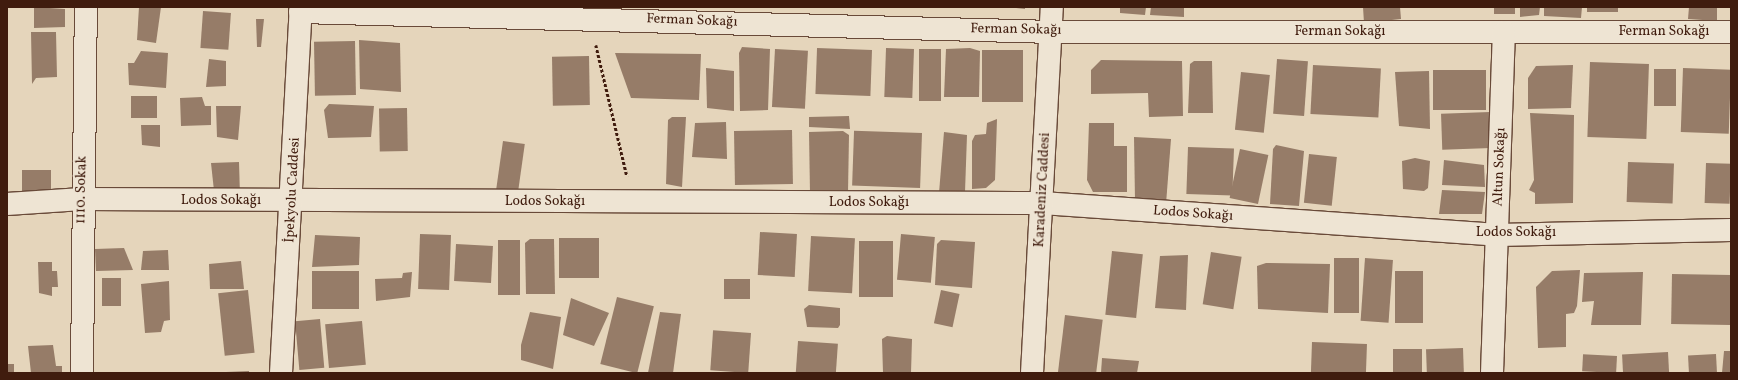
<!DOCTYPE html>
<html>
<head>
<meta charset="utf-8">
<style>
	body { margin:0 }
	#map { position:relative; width:1738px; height:380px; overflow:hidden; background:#e5d5bb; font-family:Vollkorn,serif }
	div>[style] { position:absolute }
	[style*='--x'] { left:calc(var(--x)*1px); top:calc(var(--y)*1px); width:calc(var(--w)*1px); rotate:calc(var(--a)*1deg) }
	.building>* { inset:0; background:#967c68; transform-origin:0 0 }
	.path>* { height:2.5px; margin-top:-1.25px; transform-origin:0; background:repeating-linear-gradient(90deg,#401c0e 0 3px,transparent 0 5px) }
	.roads { filter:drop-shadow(1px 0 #694a39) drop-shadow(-1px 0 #694a39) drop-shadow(0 1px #694a39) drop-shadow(0 -1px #694a39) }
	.minor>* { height:22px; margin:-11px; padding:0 11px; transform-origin:11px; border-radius:11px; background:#eee4d3 }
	span { translate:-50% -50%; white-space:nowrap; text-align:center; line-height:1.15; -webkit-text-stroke:3.5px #eee4d3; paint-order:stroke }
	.street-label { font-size:14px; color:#401c0e }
	.frame { position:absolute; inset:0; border:8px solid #401c0e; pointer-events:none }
</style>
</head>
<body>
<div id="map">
	<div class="building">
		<i style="clip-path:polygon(34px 7px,65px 9px,65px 27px,34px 28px)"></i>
		<i style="clip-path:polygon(139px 7px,161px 7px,156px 43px,137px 40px)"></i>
		<i style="clip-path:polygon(1009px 7px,1025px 7px,1025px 9px)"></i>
		<i style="clip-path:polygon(1120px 7px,1146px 7px,1145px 15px,1120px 13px)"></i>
		<i style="clip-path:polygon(1151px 7px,1184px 7px,1184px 17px,1150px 15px)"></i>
		<i style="clip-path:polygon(1363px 7px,1400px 7px,1401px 19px,1364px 23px)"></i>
		<i style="left:1494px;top:7px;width:21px;height:7px"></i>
		<i style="clip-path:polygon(1520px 7px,1540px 7px,1539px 15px,1520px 17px)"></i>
		<i style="clip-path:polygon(1544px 7px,1582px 7px,1581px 18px,1544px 16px)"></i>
		<i style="left:1587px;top:7px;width:31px;height:5px"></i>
		<i style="clip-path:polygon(1689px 7px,1717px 7px,1717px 21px,1688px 19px)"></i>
		<i style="left:203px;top:11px;width:28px;height:37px;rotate:4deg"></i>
		<i style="clip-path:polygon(256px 19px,264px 19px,261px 47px,257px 47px)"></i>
		<i style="clip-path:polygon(31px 32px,56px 32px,57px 77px,36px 78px,32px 84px)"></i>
		<i style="clip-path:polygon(359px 40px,400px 43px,401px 92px,360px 89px)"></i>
		<i style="left:355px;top:41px;width:54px;height:41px;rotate:89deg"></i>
		<i style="clip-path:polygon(742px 47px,770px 49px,768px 110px,740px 111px,739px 53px)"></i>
		<i style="clip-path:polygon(970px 48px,980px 51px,979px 97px,944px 97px,946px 49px)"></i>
		<i style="left:775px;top:49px;width:33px;height:58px;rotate:3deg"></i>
		<i style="left:914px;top:49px;width:49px;height:28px;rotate:92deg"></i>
		<i style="left:919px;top:49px;width:22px;height:52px"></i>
		<i style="left:872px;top:50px;width:46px;height:55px;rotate:92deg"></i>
		<i style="left:1023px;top:50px;width:52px;height:41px;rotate:90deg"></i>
		<i style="clip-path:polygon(141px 51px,168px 53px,166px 88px,129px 85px,128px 63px,134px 63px)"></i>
		<i style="clip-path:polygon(615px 53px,701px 54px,699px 100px,631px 98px)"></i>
		<i style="left:589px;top:56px;width:49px;height:37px;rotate:89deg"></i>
		<i style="clip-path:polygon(209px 59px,226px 61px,226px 86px,206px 87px)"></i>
		<i style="left:1277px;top:59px;width:31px;height:55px;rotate:4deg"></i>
		<i style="clip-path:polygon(1101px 60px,1182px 61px,1183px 116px,1149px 117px,1148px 93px,1091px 94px,1091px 70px)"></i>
		<i style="clip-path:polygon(1194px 61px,1212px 61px,1213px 113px,1188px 113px,1190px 64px)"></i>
		<i style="left:1590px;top:62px;width:59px;height:75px;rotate:2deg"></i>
		<i style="left:1313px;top:65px;width:68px;height:49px;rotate:3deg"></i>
		<i style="clip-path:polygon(1573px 65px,1571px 108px,1528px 109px,1528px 78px,1536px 66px)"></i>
		<i style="clip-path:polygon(706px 68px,734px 71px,734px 111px,707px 108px)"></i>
		<i style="left:1683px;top:68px;width:48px;height:64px;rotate:2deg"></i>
		<i style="left:1654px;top:69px;width:22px;height:37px"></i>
		<i style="left:1486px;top:70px;width:40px;height:53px;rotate:90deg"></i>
		<i style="clip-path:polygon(1429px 71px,1430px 129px,1399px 126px,1395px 72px)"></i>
		<i style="left:1241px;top:72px;width:29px;height:58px;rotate:6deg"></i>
		<i style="left:131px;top:96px;width:26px;height:22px"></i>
		<i style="clip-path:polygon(202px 97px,205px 106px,211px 106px,211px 125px,181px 126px,180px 98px)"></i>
		<i style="clip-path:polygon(329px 104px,374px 106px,371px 137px,328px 138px,324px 110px)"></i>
		<i style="clip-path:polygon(216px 106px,241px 106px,238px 140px,217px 137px)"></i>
		<i style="left:407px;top:108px;width:43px;height:28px;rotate:89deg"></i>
		<i style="left:1490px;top:112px;width:36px;height:49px;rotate:88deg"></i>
		<i style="clip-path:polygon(1530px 113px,1574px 115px,1573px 203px,1535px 204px,1535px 193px,1529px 190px,1534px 180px)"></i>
		<i style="clip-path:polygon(849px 116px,850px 129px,809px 127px,809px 117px)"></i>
		<i style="clip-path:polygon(672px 117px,686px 117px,682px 187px,666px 184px,668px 120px)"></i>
		<i style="clip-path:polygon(997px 119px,995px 180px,986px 188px,972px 189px,972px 141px,975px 135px,986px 134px,987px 123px)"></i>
		<i style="clip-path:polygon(726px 122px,727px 159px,692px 157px,695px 123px)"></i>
		<i style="clip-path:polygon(1089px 123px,1114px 123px,1114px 146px,1127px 146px,1127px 192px,1093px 192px,1087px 180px)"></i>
		<i style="clip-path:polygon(141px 125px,160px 125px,160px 147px,142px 145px)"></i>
		<i style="left:792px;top:130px;width:54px;height:58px;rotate:89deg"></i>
		<i style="clip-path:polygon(843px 131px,849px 135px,848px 192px,810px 193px,809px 132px)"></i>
		<i style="clip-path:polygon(944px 132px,967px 135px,965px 192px,939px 193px)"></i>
		<i style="left:922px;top:133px;width:55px;height:68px;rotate:92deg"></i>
		<i style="clip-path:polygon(1134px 137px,1171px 139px,1166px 204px,1135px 201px)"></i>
		<i style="left:503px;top:141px;width:22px;height:50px;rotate:8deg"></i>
		<i style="clip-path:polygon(1276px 145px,1304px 151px,1299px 206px,1270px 204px,1273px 149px)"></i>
		<i style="left:1188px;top:147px;width:46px;height:47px;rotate:2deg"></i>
		<i style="left:1240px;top:149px;width:29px;height:50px;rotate:12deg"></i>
		<i style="left:1309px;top:154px;width:28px;height:49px;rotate:6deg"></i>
		<i style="clip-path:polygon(1415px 158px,1430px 161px,1428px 188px,1424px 191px,1403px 189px,1402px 161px)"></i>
		<i style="clip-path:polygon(1444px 160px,1484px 165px,1485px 187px,1442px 185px)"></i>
		<i style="clip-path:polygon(239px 162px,240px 196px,215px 200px,211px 163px)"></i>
		<i style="left:1628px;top:162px;width:46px;height:40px;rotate:2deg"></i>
		<i style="left:1706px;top:163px;width:25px;height:40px;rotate:2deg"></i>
		<i style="left:22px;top:170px;width:29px;height:25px"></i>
		<i style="clip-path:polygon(1442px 190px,1485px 192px,1482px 214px,1439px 214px)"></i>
		<i style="left:760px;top:232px;width:37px;height:43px;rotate:3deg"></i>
		<i style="left:901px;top:234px;width:34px;height:46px;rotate:5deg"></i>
		<i style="clip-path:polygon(315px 235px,360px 237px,359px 265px,312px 267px)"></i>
		<i style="left:451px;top:235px;width:55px;height:31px;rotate:92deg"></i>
		<i style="left:811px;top:236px;width:44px;height:55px;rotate:3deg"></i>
		<i style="left:599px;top:238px;width:40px;height:40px;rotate:90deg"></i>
		<i style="clip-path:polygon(530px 239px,554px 239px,555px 294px,526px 294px,525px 243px)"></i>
		<i style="left:498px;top:240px;width:22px;height:55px"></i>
		<i style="clip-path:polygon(941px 240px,975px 242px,972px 288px,935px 285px,937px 244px)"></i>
		<i style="left:859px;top:241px;width:34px;height:56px"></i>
		<i style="left:456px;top:244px;width:37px;height:37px;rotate:3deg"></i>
		<i style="clip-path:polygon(124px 248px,133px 270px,96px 271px,95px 249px)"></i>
		<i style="clip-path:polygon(168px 250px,169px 270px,141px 270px,143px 251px)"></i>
		<i style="left:1112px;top:251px;width:31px;height:64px;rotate:6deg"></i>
		<i style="left:1211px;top:252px;width:31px;height:53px;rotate:9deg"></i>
		<i style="clip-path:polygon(1188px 255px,1186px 310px,1155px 308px,1160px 256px)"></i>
		<i style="left:1334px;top:258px;width:25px;height:55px"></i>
		<i style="left:1365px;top:258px;width:28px;height:63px;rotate:4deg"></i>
		<i style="clip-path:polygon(241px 261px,244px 289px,210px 289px,209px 264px)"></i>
		<i style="clip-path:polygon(38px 262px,52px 262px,52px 271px,57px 271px,58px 287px,52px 287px,52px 296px,39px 293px)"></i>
		<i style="clip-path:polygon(1266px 263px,1330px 264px,1328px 313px,1258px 309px,1257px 266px)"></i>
		<i style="clip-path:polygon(1580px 270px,1577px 306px,1574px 313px,1566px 314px,1566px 347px,1538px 348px,1536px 287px,1552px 271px)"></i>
		<i style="left:312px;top:271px;width:47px;height:38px"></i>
		<i style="left:1395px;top:271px;width:28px;height:52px"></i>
		<i style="clip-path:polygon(412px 272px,410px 297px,376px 301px,375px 279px,402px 278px,403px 273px)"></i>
		<i style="clip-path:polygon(1643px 272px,1641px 325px,1591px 325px,1594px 301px,1582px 302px,1584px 273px)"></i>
		<i style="left:1672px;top:274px;width:59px;height:50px;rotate:1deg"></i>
		<i style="left:121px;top:278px;width:28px;height:19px;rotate:90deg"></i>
		<i style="left:750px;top:279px;width:20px;height:26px;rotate:90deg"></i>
		<i style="clip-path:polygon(169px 281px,170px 320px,164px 321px,161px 332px,145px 333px,141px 284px)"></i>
		<i style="left:248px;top:290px;width:63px;height:30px;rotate:84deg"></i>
		<i style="left:941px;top:290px;width:19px;height:34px;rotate:12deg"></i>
		<i style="left:617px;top:297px;width:38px;height:69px;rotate:14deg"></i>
		<i style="clip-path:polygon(571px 298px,609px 313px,594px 346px,563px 335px)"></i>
		<i style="clip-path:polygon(809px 305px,840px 308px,840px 325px,838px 328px,807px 327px,804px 309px)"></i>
		<i style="clip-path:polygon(530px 312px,561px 317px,553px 369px,521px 360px,521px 345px)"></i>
		<i style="clip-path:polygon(660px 312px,681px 314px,673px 373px,648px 373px)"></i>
		<i style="left:1065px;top:315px;width:38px;height:59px;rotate:7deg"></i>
		<i style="left:320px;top:319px;width:49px;height:25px;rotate:85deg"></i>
		<i style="left:362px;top:321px;width:44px;height:37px;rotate:85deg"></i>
		<i style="left:751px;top:333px;width:40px;height:38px;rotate:94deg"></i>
		<i style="clip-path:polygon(887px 336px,912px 339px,911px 373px,883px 373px,882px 339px)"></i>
		<i style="left:798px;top:341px;width:40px;height:32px;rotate:4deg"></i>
		<i style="left:1312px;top:342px;width:55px;height:31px;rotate:2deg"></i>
		<i style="clip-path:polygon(53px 345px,56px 366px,62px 366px,62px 373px,31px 373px,28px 346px)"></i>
		<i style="left:1463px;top:348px;width:25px;height:37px;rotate:88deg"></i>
		<i style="left:1393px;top:349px;width:29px;height:24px"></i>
		<i style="clip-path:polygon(1724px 351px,1731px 351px,1731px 373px,1722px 373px)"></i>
		<i style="left:1668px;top:352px;width:21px;height:46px;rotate:87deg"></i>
		<i style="left:1716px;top:354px;width:19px;height:28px;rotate:87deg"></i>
		<i style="left:1617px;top:356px;width:17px;height:34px;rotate:93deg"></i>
		<i style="clip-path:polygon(1102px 358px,1139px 361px,1137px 373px,1101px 373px)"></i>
		<i style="left:14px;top:364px;width:9px;height:7px;rotate:90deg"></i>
		<i style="clip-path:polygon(249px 371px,249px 373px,226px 373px,226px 372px)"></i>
	</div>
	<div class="path">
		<i style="--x:596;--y:45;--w:135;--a:76.7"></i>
	</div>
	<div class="roads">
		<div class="minor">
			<i style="--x:300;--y:12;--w:752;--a:1.52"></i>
			<i style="--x:1052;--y:32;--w:679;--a:0"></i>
			<i style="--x:7;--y:204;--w:75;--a:-3.8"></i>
			<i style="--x:82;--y:199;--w:960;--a:0.24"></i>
			<i style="--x:1042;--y:203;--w:457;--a:4"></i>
			<i style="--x:1498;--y:235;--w:233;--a:-1.2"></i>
			<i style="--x:82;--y:373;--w:366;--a:-89.4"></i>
			<i style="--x:281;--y:373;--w:367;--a:-86.9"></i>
			<i style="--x:1032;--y:373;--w:367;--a:-86.9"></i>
			<i style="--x:1492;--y:373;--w:341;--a:-88"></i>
		</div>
	</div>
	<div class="street-label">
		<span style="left:692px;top:21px;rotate:2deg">Ferman Sokağı</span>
		<span style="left:1016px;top:30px;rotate:1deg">Ferman Sokağı</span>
		<span style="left:1340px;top:32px">Ferman Sokağı</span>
		<span style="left:1664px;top:32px">Ferman Sokağı</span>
		<span style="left:1500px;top:167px;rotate:-88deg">Altun Sokağı</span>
		<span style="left:82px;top:190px;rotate:-89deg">1110. Sokak</span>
		<span style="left:293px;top:190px;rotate:-87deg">İpekyolu Caddesi</span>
		<span style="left:1043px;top:190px;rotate:-87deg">Karadeniz Caddesi</span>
		<span style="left:221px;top:201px">Lodos Sokağı</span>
		<span style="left:545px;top:202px">Lodos Sokağı</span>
		<span style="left:869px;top:203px">Lodos Sokağı</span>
		<span style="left:1193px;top:214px;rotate:4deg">Lodos Sokağı</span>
		<span style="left:1516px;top:233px">Lodos Sokağı</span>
	</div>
	<div class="frame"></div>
</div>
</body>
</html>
